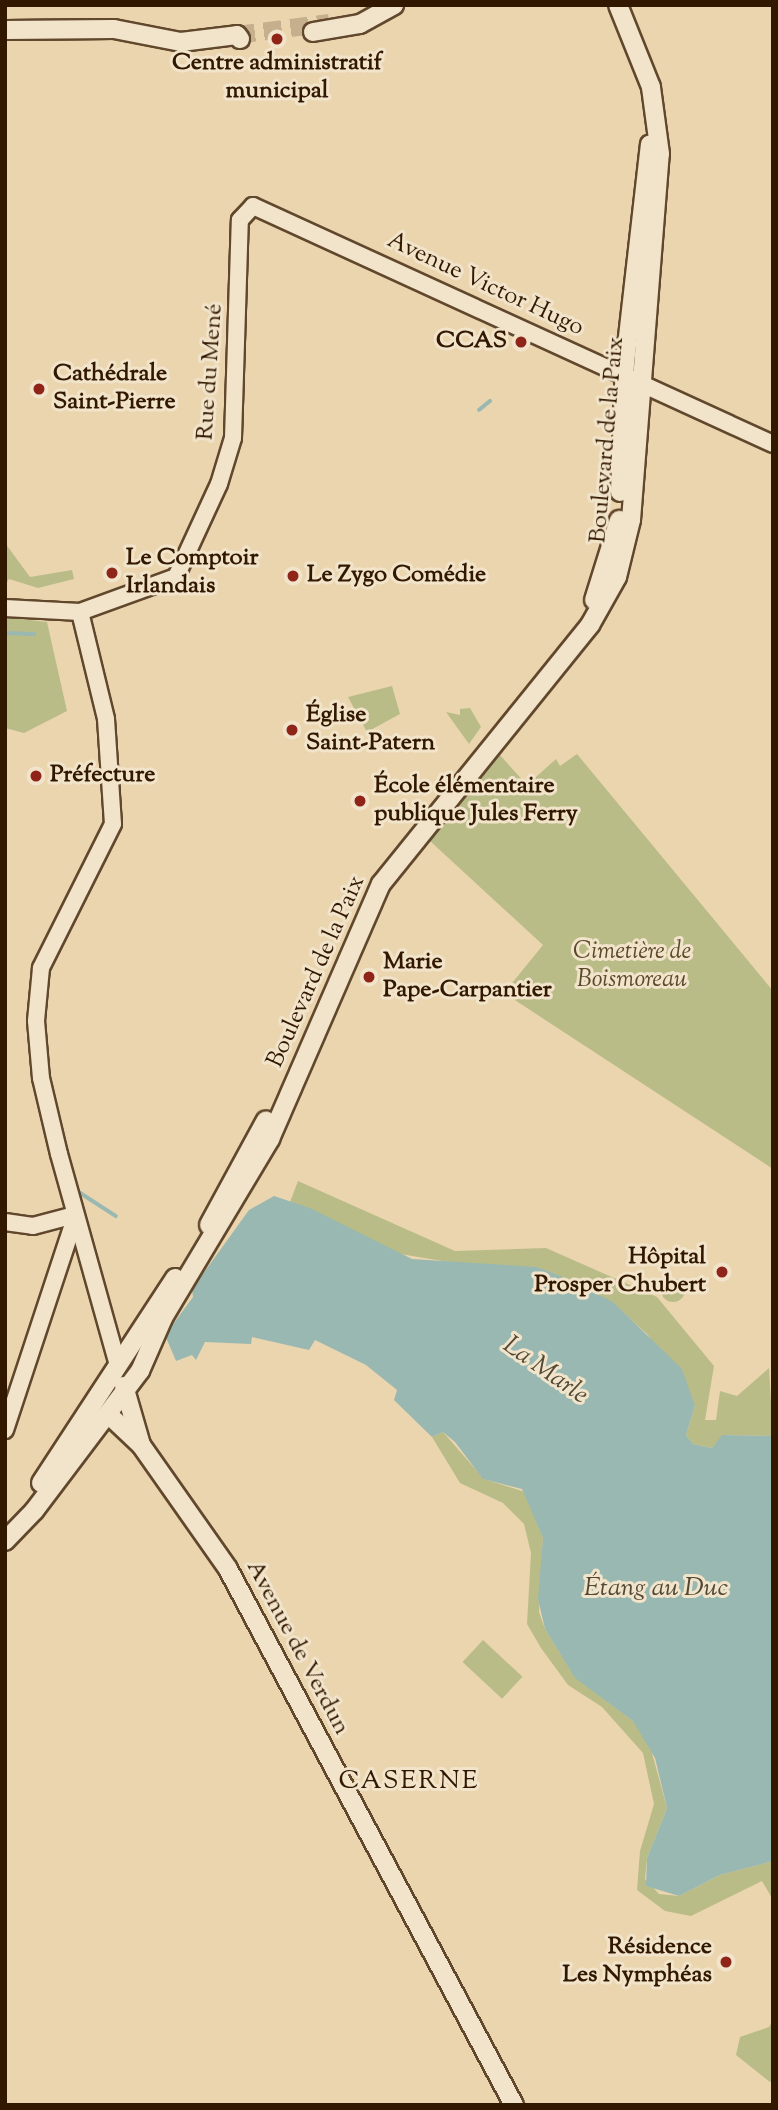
<!DOCTYPE html>
<html>
<head>
<meta charset="utf-8">
<style>
	body { margin:0 }
	#map { position:relative; width:778px; height:2110px; overflow:hidden; background:#ead5af; font-family:"Sorts Mill Goudy",serif }
	div>[style] { position:absolute }
	[style*='--x'] { left:calc(var(--x)*1px); top:calc(var(--y)*1px); width:calc(var(--w)*1px); rotate:calc(var(--a)*1deg) }
	.green>* { inset:0; background:#babc88; transform-origin:0 0 }
	.round { border-radius:50% }
	.water>* { inset:0; background:#99b8b1 }
	.stream>* { height:3.5px; margin:-1.75px; padding:0 1.75px; transform-origin:1.75px; border-radius:1.75px; background:#99b8b1 }
	.secondary-tunnel>* { height:18px; margin-top:-9px; transform-origin:0; background:repeating-linear-gradient(90deg,#c5af8c 0 18px,transparent 0 27px) }
	.roads { filter:drop-shadow(2px 0 #61472c) drop-shadow(-2px 0 #61472c) drop-shadow(0 2px #61472c) drop-shadow(0 -2px #61472c) }
	.tertiary>* { height:16px; margin:-8px; padding:0 8px; transform-origin:8px; border-radius:8px; background:#f1e4cb }
	.secondary>* { height:18px; margin:-9px; padding:0 9px; transform-origin:9px; border-radius:9px; background:#f1e4cb }
	.dots>* { width:19px; height:19px; translate:-50% -50%; box-sizing:border-box; border:4px solid #f1e4cb; border-radius:50% }
	span { translate:-50% -50%; white-space:nowrap; text-align:center; line-height:1.15; -webkit-text-stroke:6px #f1e4cb; paint-order:stroke }
	.poi-label { font-size:24px; color:#331800; font-weight:700 }
	.right { translate:-100% -50%; text-align:right }
	.left { translate:0 -50%; text-align:left }
	.street-label { font-size:24px; color:#331800 }
	.park-label { font-size:24px; color:#5c4929; font-style:italic }
	.water-label { font-size:26px; color:#524835; font-style:italic }
	.neighbourhood-label { font-size:26px; color:#331800; letter-spacing:2px }
	.frame { position:absolute; inset:0; border:7px solid #331800; pointer-events:none }
</style>
</head>
<body>
<div id="map">
	<div class="green">
		<i style="clip-path:polygon(5px 543px,30px 577px,72px 570px,74px 579px,38px 588px,9px 579px,5px 585px)"></i>
		<i style="clip-path:polygon(5px 617px,47px 622px,67px 711px,24px 733px,5px 728px)"></i>
		<i style="clip-path:polygon(392px 686px,400px 714px,367px 732px,348px 697px)"></i>
		<i style="clip-path:polygon(470px 708px,481px 727px,469px 744px,446px 712px,460px 715px,460px 709px)"></i>
		<i style="clip-path:polygon(577px 754px,773px 991px,773px 1169px,504px 993px,543px 945px,430px 841px,500px 755px,527px 785px,556px 759px,560px 766px)"></i>
		<i style="clip-path:polygon(298px 1181px,455px 1251px,546px 1248px,657px 1297px,714px 1366px,705px 1420px,716px 1420px,720px 1391px,737px 1396px,769px 1368px,773px 1436px,723px 1435px,712px 1448px,693px 1444px,686px 1435px,695px 1406px,648px 1335px,613px 1303px,537px 1267px,473px 1266px,400px 1254px,290px 1202px)"></i>
		<i class="round" style="left:661px;top:1278px;width:24px;height:24px"></i>
		<i style="clip-path:polygon(443px 1432px,484px 1479px,525px 1492px,543px 1538px,539px 1612px,545px 1629px,575px 1677px,633px 1721px,649px 1742px,667px 1808px,647px 1858px,645px 1879px,659px 1894px,679px 1896px,720px 1875px,773px 1861px,773px 1900px,762px 1881px,691px 1916px,665px 1911px,637px 1890px,640px 1851px,654px 1804px,643px 1753px,602px 1707px,568px 1685px,541px 1648px,527px 1624px,531px 1553px,524px 1524px,503px 1503px,460px 1483px,432px 1437px)"></i>
		<i style="left:483px;top:1640px;width:54px;height:30px;rotate:43deg"></i>
		<i style="clip-path:polygon(773px 2020px,773px 2079px,770px 2082px,736px 2055px,740px 2037px,769px 2027px)"></i>
	</div>
	<div class="water">
		<i style="clip-path:polygon(274px 1196px,310px 1208px,412px 1259px,537px 1267px,565px 1278px,613px 1302px,682px 1369px,695px 1406px,686px 1435px,693px 1444px,712px 1448px,722px 1435px,773px 1436px,773px 1861px,720px 1875px,679px 1896px,646px 1886px,647px 1858px,667px 1808px,655px 1758px,633px 1721px,575px 1678px,545px 1629px,538px 1599px,543px 1538px,522px 1489px,483px 1479px,455px 1442px,443px 1432px,432px 1437px,394px 1400px,397px 1390px,366px 1365px,315px 1340px,309px 1350px,252px 1337px,251px 1344px,205px 1342px,196px 1360px,192px 1355px,176px 1361px,165px 1335px,193px 1297px,192px 1289px,249px 1210px)"></i>
	</div>
	<div class="stream">
		<i style="--x:479;--y:410;--w:14;--a:-39"></i>
		<i style="--x:5;--y:633;--w:29;--a:2"></i>
		<i style="--x:79;--y:1192;--w:44;--a:33"></i>
	</div>
	<div class="secondary-tunnel">
		<i style="--x:237;--y:35;--w:93;--a:-7.4"></i>
	</div>
	<div class="roads">
		<div class="tertiary">
			<i style="--x:5;--y:608;--w:75;--a:3.1"></i>
			<i style="--x:80;--y:612;--w:102;--a:-20"></i>
			<i style="--x:176;--y:577;--w:102;--a:-65.2"></i>
			<i style="--x:219;--y:484;--w:48;--a:-73.1"></i>
			<i style="--x:233;--y:438;--w:218;--a:-88.2"></i>
			<i style="--x:240;--y:220;--w:19;--a:-47"></i>
			<i style="--x:253;--y:206;--w:572;--a:24.59"></i>
			<i style="--x:80;--y:612;--w:110;--a:76.3"></i>
			<i style="--x:106;--y:719;--w:105;--a:86.2"></i>
			<i style="--x:113;--y:824;--w:161;--a:116.6"></i>
			<i style="--x:41;--y:968;--w:53;--a:95.4"></i>
			<i style="--x:36;--y:1021;--w:57;--a:85"></i>
			<i style="--x:41;--y:1078;--w:78;--a:76.7"></i>
			<i style="--x:59;--y:1154;--w:220;--a:74.4"></i>
			<i style="--x:5;--y:1222;--w:28;--a:8"></i>
			<i style="--x:33;--y:1226;--w:43;--a:-14.7"></i>
			<i style="--x:5;--y:1430;--w:220;--a:-71.7"></i>
		</div>
		<div class="secondary">
			<i style="--x:5;--y:30;--w:109;--a:-0.5"></i>
			<i style="--x:114;--y:29;--w:68;--a:11"></i>
			<i style="--x:181;--y:42;--w:56;--a:-7.1"></i>
			<i style="--x:237;--y:35;--w:5;--a:53"></i>
			<i style="--x:313;--y:32;--w:48;--a:-9.7"></i>
			<i style="--x:360;--y:24;--w:39;--a:-29"></i>
			<i style="--x:620;--y:492;--w:129;--a:-87.8"></i>
			<i style="--x:625;--y:363;--w:220;--a:-83.5"></i>
			<i style="--x:594;--y:600;--w:84;--a:-72.6"></i>
			<i style="--x:209;--y:1225;--w:119;--a:-61.5"></i>
			<i style="--x:124;--y:1386;--w:61;--a:73.9"></i>
			<i style="--x:109;--y:1415;--w:44;--a:43.2"></i>
			<i style="--x:141;--y:1445;--w:151;--a:54.9"></i>
			<i style="--x:228;--y:1569;--w:608;--a:61.92"></i>
			<i style="--x:41;--y:1483;--w:245;--a:-56.8"></i>
			<i style="--x:5;--y:1541;--w:42;--a:-46"></i>
			<i style="--x:34;--y:1511;--w:176;--a:-52.9"></i>
			<i style="--x:140;--y:1371;--w:58;--a:-66.5"></i>
			<i style="--x:163;--y:1318;--w:209;--a:-59.1"></i>
			<i style="--x:270;--y:1139;--w:278;--a:-66.5"></i>
			<i style="--x:381;--y:884;--w:333;--a:-51.1"></i>
			<i style="--x:590;--y:625;--w:55;--a:-60.6"></i>
			<i style="--x:617;--y:577;--w:59;--a:-76.2"></i>
			<i style="--x:631;--y:520;--w:367;--a:-85.5"></i>
			<i style="--x:660;--y:154;--w:68;--a:-97.7"></i>
			<i style="--x:651;--y:87;--w:88;--a:-111.9"></i>
		</div>
	</div>
	<div class="dots">
		<i style="left:277px;top:39px;background:#8f2418"></i>
		<i style="left:521px;top:342px;background:#8f2418"></i>
		<i style="left:39px;top:389px;background:#8f2418"></i>
		<i style="left:112px;top:573px;background:#8f2418"></i>
		<i style="left:293px;top:576px;background:#8f2418"></i>
		<i style="left:292px;top:730px;background:#8f2418"></i>
		<i style="left:36px;top:776px;background:#8f2418"></i>
		<i style="left:360px;top:801px;background:#8f2418"></i>
		<i style="left:369px;top:977px;background:#8f2418"></i>
		<i style="left:722px;top:1272px;background:#8f2418"></i>
		<i style="left:726px;top:1962px;background:#8f2418"></i>
	</div>
	<div class="poi-label">
		<span style="left:277px;top:78px">Centre administratif<br>municipal</span>
		<span class="right" style="left:507px;top:342px">CCAS</span>
		<span class="left" style="left:53px;top:389px">Cathédrale<br>Saint-Pierre</span>
		<span class="left" style="left:126px;top:573px">Le Comptoir<br>Irlandais</span>
		<span class="left" style="left:307px;top:576px">Le Zygo Comédie</span>
		<span class="left" style="left:306px;top:730px">Église<br>Saint-Patern</span>
		<span class="left" style="left:50px;top:776px">Préfecture</span>
		<span class="left" style="left:374px;top:801px">École élémentaire<br>publique Jules Ferry</span>
		<span class="left" style="left:383px;top:977px">Marie<br>Pape-Carpantier</span>
		<span class="right" style="left:706px;top:1272px">Hôpital<br>Prosper Chubert</span>
		<span class="right" style="left:712px;top:1962px">Résidence<br>Les Nymphéas</span>
	</div>
	<div class="street-label">
		<span style="left:485px;top:285px;rotate:25deg">Avenue Victor Hugo</span>
		<span style="left:211px;top:372px;rotate:-86deg">Rue du Mené</span>
		<span style="left:608px;top:440px;rotate:-85deg">Boulevard de la Paix</span>
		<span style="left:317px;top:972px;rotate:-66deg">Boulevard de la Paix</span>
		<span style="left:297px;top:1648px;rotate:62deg">Avenue de Verdun</span>
	</div>
	<div class="park-label">
		<span style="left:632px;top:967px">Cimetière de<br>Boismoreau</span>
	</div>
	<div class="water-label">
		<span style="left:545px;top:1371px;rotate:35deg">La Marle</span>
		<span style="left:656px;top:1589px">Étang au Duc</span>
	</div>
	<div class="neighbourhood-label">
		<span style="left:409px;top:1782px">CASERNE</span>
	</div>
	<div class="frame"></div>
</div>
</body>
</html>
